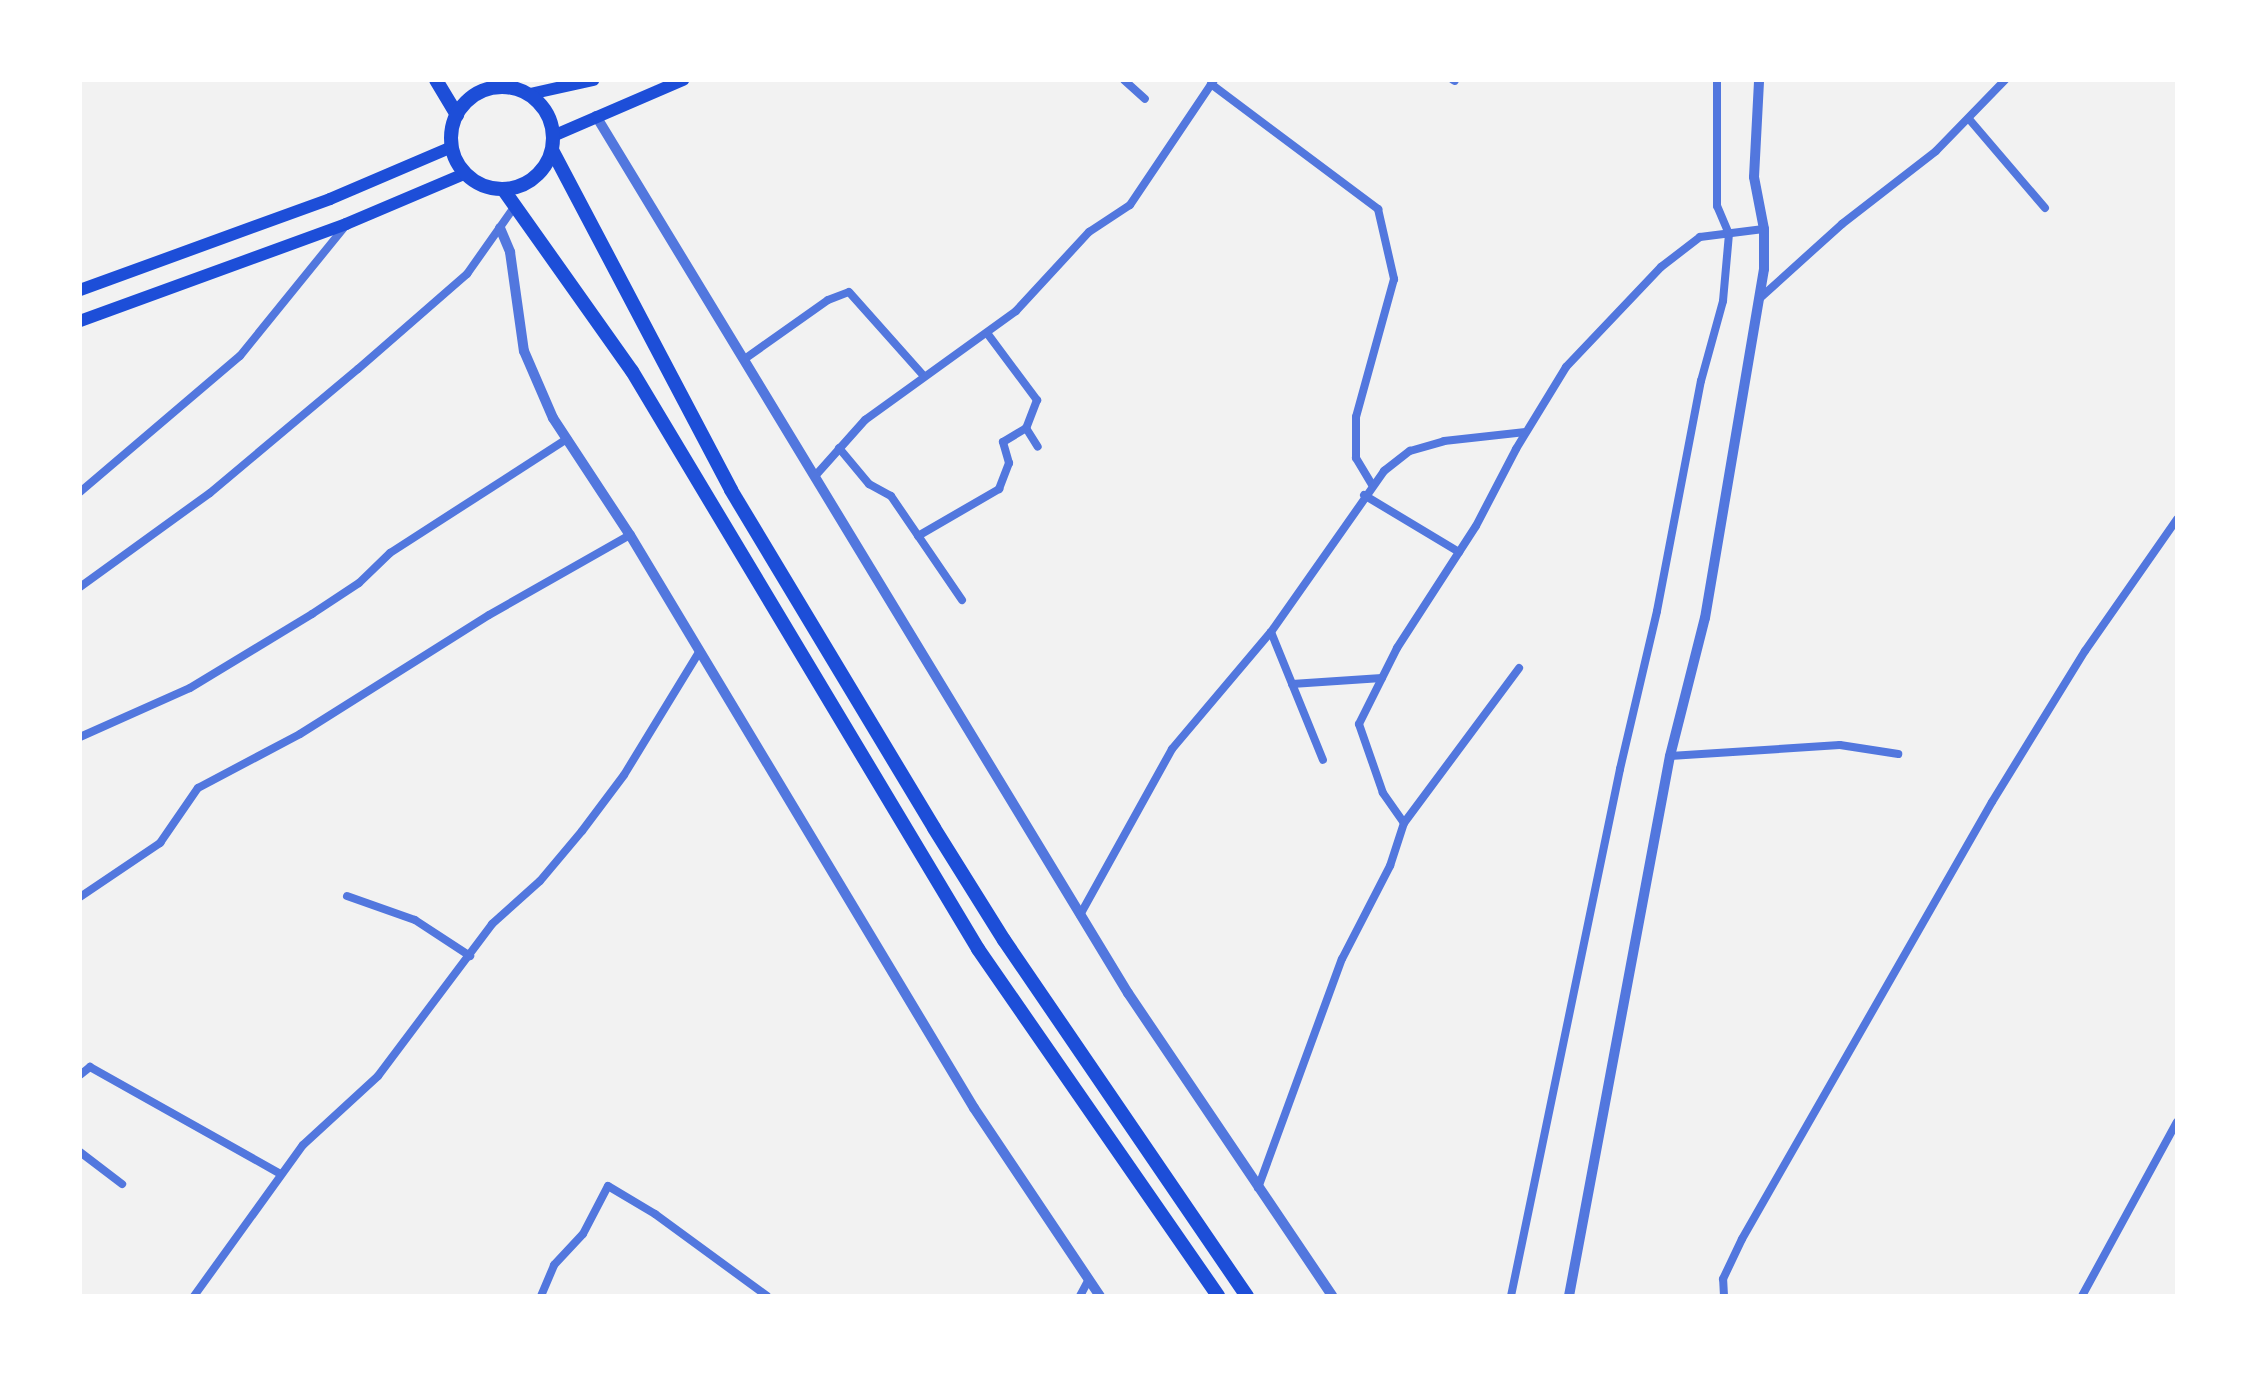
<!DOCTYPE html>
<html>
<head>
<meta charset="utf-8">
<style>
	body { margin:0 }
	#map { position:relative; width:2257px; height:1376px; overflow:hidden; background:#f2f2f2; font-family:"Crimson Pro",serif }
	div>[style] { position:absolute }
	[style*='--x'] { left:calc(var(--x)*1px); top:calc(var(--y)*1px); width:calc(var(--w)*1px); rotate:calc(var(--a)*1deg) }
	.minor>* { height:8px; margin:-4px; padding:0 4px; transform-origin:4px; border-radius:4px; background:#5277de }
	.tertiary>* { height:10px; margin:-5px; padding:0 5px; transform-origin:5px; border-radius:5px; background:#5277de }
	.secondary>* { height:12px; margin:-6px; padding:0 6px; transform-origin:6px; border-radius:6px; background:#1d4ed8 }
	.primary>* { height:14px; margin:-7px; padding:0 7px; transform-origin:7px; border-radius:7px; background:#1d4ed8 }
	.primary>.ring { margin:-7px; padding:0; box-sizing:content-box; background:none; border:14px solid #1d4ed8; border-radius:50% }
	span { translate:-50% -50%; white-space:nowrap; text-align:center; line-height:1.15; -webkit-text-stroke:8px #fff; paint-order:stroke }
	.frame { position:absolute; inset:0; border:82px solid #fff; pointer-events:none }
</style>
</head>
<body>
<div id="map">
	<div class="minor">
		<i style="--x:1124;--y:80;--w:28;--a:42"></i>
		<i style="--x:1453;--y:80;--w:2;--a:27"></i>
		<i style="--x:1211;--y:84;--w:209;--a:36.8"></i>
		<i style="--x:1378;--y:209;--w:72;--a:77.1"></i>
		<i style="--x:1394;--y:279;--w:143;--a:105.4"></i>
		<i style="--x:1356;--y:417;--w:41;--a:90"></i>
		<i style="--x:1356;--y:458;--w:31;--a:59"></i>
		<i style="--x:1969;--y:119;--w:117;--a:49.5"></i>
		<i style="--x:1759;--y:299;--w:112;--a:-42.1"></i>
		<i style="--x:1842;--y:224;--w:119;--a:-37.8"></i>
		<i style="--x:1936;--y:151;--w:99;--a:-45.8"></i>
		<i style="--x:987;--y:333;--w:84;--a:53.3"></i>
		<i style="--x:1037;--y:400;--w:30;--a:111"></i>
		<i style="--x:1026;--y:428;--w:22;--a:58"></i>
		<i style="--x:746;--y:358;--w:100;--a:-35.3"></i>
		<i style="--x:828;--y:300;--w:22;--a:-21"></i>
		<i style="--x:849;--y:292;--w:111;--a:48.3"></i>
		<i style="--x:839;--y:448;--w:47;--a:50.2"></i>
		<i style="--x:869;--y:484;--w:25;--a:29"></i>
		<i style="--x:891;--y:496;--w:126;--a:55.7"></i>
		<i style="--x:816;--y:475;--w:74;--a:-48.3"></i>
		<i style="--x:865;--y:420;--w:186;--a:-35.8"></i>
		<i style="--x:1016;--y:311;--w:108;--a:-47.3"></i>
		<i style="--x:1089;--y:232;--w:49;--a:-33.4"></i>
		<i style="--x:1130;--y:205;--w:151;--a:-56.1"></i>
		<i style="--x:80;--y:492;--w:210;--a:-40.4"></i>
		<i style="--x:240;--y:356;--w:169;--a:-51"></i>
		<i style="--x:1364;--y:495;--w:111;--a:31"></i>
		<i style="--x:918;--y:536;--w:94;--a:-30.1"></i>
		<i style="--x:999;--y:489;--w:28;--a:-69"></i>
		<i style="--x:1009;--y:463;--w:22;--a:-106"></i>
		<i style="--x:1003;--y:442;--w:27;--a:-31"></i>
		<i style="--x:80;--y:587;--w:160;--a:-35.9"></i>
		<i style="--x:210;--y:493;--w:193;--a:-40"></i>
		<i style="--x:358;--y:369;--w:145;--a:-41.1"></i>
		<i style="--x:467;--y:274;--w:83;--a:-54.8"></i>
		<i style="--x:1271;--y:632;--w:138;--a:67.9"></i>
		<i style="--x:1292;--y:684;--w:90;--a:-3.8"></i>
		<i style="--x:80;--y:737;--w:120;--a:-24"></i>
		<i style="--x:190;--y:688;--w:143;--a:-31.2"></i>
		<i style="--x:312;--y:614;--w:56;--a:-33.4"></i>
		<i style="--x:359;--y:583;--w:43;--a:-44.1"></i>
		<i style="--x:390;--y:553;--w:211;--a:-32.8"></i>
		<i style="--x:1670;--y:756;--w:170;--a:-3.7"></i>
		<i style="--x:1840;--y:745;--w:59;--a:8.8"></i>
		<i style="--x:1404;--y:823;--w:37;--a:-125"></i>
		<i style="--x:1383;--y:793;--w:73;--a:-109.2"></i>
		<i style="--x:1359;--y:724;--w:85;--a:-63.4"></i>
		<i style="--x:1397;--y:648;--w:145;--a:-57.1"></i>
		<i style="--x:1476;--y:526;--w:87;--a:-62.5"></i>
		<i style="--x:1516;--y:449;--w:96;--a:-58.6"></i>
		<i style="--x:1566;--y:367;--w:138;--a:-46.5"></i>
		<i style="--x:1661;--y:267;--w:49;--a:-37.6"></i>
		<i style="--x:1700;--y:237;--w:64;--a:-7.1"></i>
		<i style="--x:347;--y:896;--w:72;--a:19.4"></i>
		<i style="--x:415;--y:920;--w:66;--a:33.2"></i>
		<i style="--x:80;--y:897;--w:97;--a:-34"></i>
		<i style="--x:160;--y:843;--w:67;--a:-55.4"></i>
		<i style="--x:198;--y:788;--w:115;--a:-27.9"></i>
		<i style="--x:300;--y:734;--w:223;--a:-32.2"></i>
		<i style="--x:489;--y:615;--w:162;--a:-29.6"></i>
		<i style="--x:1080;--y:915;--w:190;--a:-61"></i>
		<i style="--x:1172;--y:749;--w:153;--a:-49.8"></i>
		<i style="--x:1271;--y:632;--w:197;--a:-54.9"></i>
		<i style="--x:1384;--y:471;--w:33;--a:-38"></i>
		<i style="--x:1410;--y:451;--w:35;--a:-16"></i>
		<i style="--x:1444;--y:441;--w:82;--a:-6.3"></i>
		<i style="--x:80;--y:1075;--w:13;--a:-39"></i>
		<i style="--x:90;--y:1067;--w:217;--a:29.3"></i>
		<i style="--x:80;--y:1152;--w:53;--a:37.3"></i>
		<i style="--x:1258;--y:1188;--w:244;--a:-69.9"></i>
		<i style="--x:1342;--y:959;--w:105;--a:-62.7"></i>
		<i style="--x:1390;--y:866;--w:45;--a:-72"></i>
		<i style="--x:1404;--y:823;--w:193;--a:-53.4"></i>
		<i style="--x:194;--y:1296;--w:186;--a:-54.2"></i>
		<i style="--x:303;--y:1145;--w:102;--a:-42.6"></i>
		<i style="--x:378;--y:1076;--w:190;--a:-53.1"></i>
		<i style="--x:492;--y:924;--w:64;--a:-41.9"></i>
		<i style="--x:540;--y:881;--w:65;--a:-50"></i>
		<i style="--x:582;--y:831;--w:70;--a:-53.1"></i>
		<i style="--x:624;--y:775;--w:144;--a:-58.6"></i>
		<i style="--x:541;--y:1296;--w:34;--a:-67"></i>
		<i style="--x:554;--y:1265;--w:42;--a:-46.9"></i>
		<i style="--x:583;--y:1234;--w:54;--a:-62.5"></i>
		<i style="--x:608;--y:1186;--w:55;--a:30.8"></i>
		<i style="--x:655;--y:1214;--w:139;--a:36.2"></i>
		<i style="--x:1080;--y:1296;--w:19;--a:-62"></i>
		<i style="--x:1511;--y:1296;--w:538;--a:-78.31"></i>
		<i style="--x:1620;--y:769;--w:162;--a:-76.8"></i>
		<i style="--x:1657;--y:611;--w:234;--a:-79.2"></i>
		<i style="--x:1701;--y:381;--w:83;--a:-74.6"></i>
		<i style="--x:1723;--y:301;--w:67;--a:-84.9"></i>
		<i style="--x:1729;--y:234;--w:30;--a:-113"></i>
		<i style="--x:1717;--y:206;--w:126;--a:-90"></i>
		<i style="--x:1724;--y:1296;--w:17;--a:-93"></i>
		<i style="--x:1723;--y:1279;--w:44;--a:-64.6"></i>
		<i style="--x:1742;--y:1239;--w:503;--a:-60.23"></i>
		<i style="--x:1992;--y:802;--w:177;--a:-58.4"></i>
		<i style="--x:2085;--y:651;--w:161;--a:-55.1"></i>
		<i style="--x:2082;--y:1296;--w:198;--a:-61.4"></i>
	</div>
	<div class="tertiary">
		<i style="--x:596;--y:116;--w:1026;--a:58.76"></i>
		<i style="--x:1128;--y:993;--w:365;--a:56"></i>
		<i style="--x:500;--y:228;--w:26;--a:67"></i>
		<i style="--x:510;--y:252;--w:100;--a:82"></i>
		<i style="--x:524;--y:351;--w:73;--a:66.6"></i>
		<i style="--x:553;--y:418;--w:140;--a:56.7"></i>
		<i style="--x:630;--y:535;--w:668;--a:59.02"></i>
		<i style="--x:974;--y:1108;--w:226;--a:56.2"></i>
		<i style="--x:1569;--y:1296;--w:549;--a:-79.41"></i>
		<i style="--x:1670;--y:756;--w:142;--a:-75.8"></i>
		<i style="--x:1705;--y:618;--w:354;--a:-80.4"></i>
		<i style="--x:1764;--y:269;--w:40;--a:-90"></i>
		<i style="--x:1764;--y:229;--w:53;--a:-100.9"></i>
		<i style="--x:1754;--y:177;--w:97;--a:-87"></i>
	</div>
	<div class="secondary">
		<i style="--x:530;--y:94;--w:65;--a:-12.5"></i>
		<i style="--x:553;--y:136;--w:142;--a:-23.3"></i>
		<i style="--x:80;--y:290;--w:266;--a:-20"></i>
		<i style="--x:330;--y:199;--w:133;--a:-23.1"></i>
		<i style="--x:80;--y:321;--w:283;--a:-20"></i>
		<i style="--x:346;--y:224;--w:130;--a:-23"></i>
	</div>
	<div class="primary">
		<i style="--x:436;--y:80;--w:41;--a:59"></i>
		<i class="ring" style="left:451px;top:87px;width:88px;height:88px"></i>
		<i style="--x:552;--y:150;--w:384;--a:62.2"></i>
		<i style="--x:731;--y:490;--w:394;--a:59"></i>
		<i style="--x:934;--y:828;--w:132;--a:58"></i>
		<i style="--x:1004;--y:940;--w:431;--a:55.7"></i>
		<i style="--x:503;--y:189;--w:223;--a:54.7"></i>
		<i style="--x:632;--y:371;--w:674;--a:59.09"></i>
		<i style="--x:978;--y:949;--w:422;--a:55.3"></i>
	</div>
	<div class="frame"></div>
</div>
</body>
</html>
